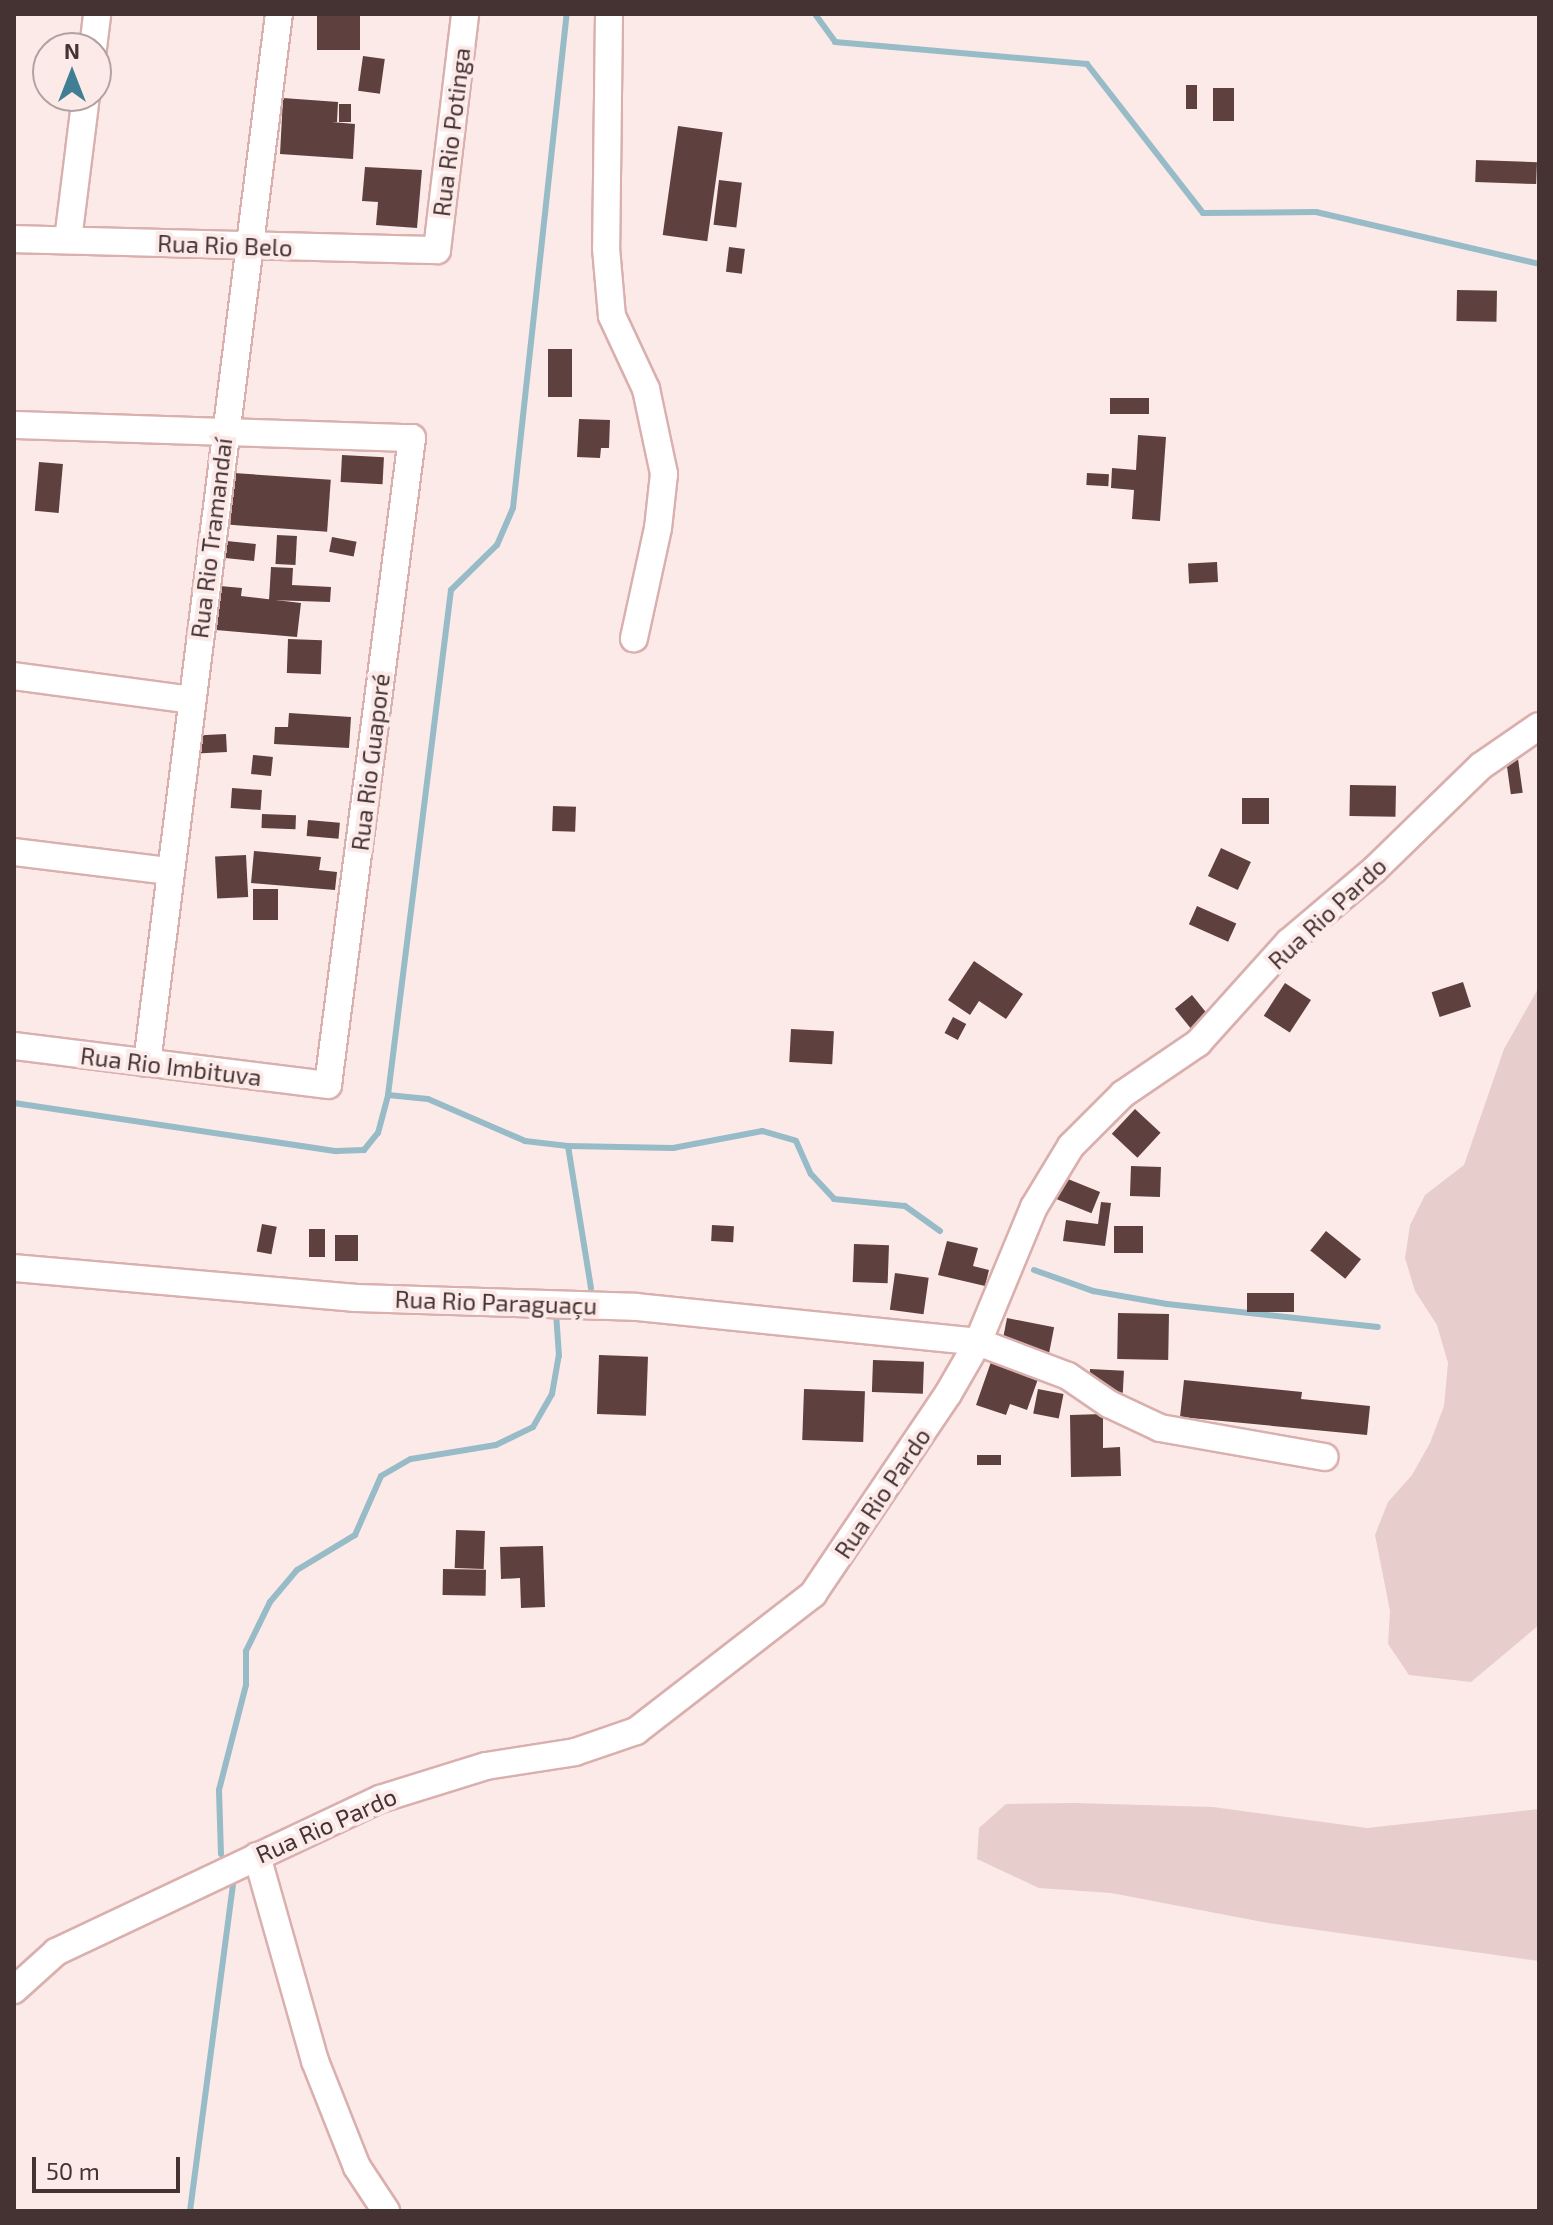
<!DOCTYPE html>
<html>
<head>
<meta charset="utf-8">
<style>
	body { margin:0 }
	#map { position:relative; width:1553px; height:2225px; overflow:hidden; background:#fceae9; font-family:"Exo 2",sans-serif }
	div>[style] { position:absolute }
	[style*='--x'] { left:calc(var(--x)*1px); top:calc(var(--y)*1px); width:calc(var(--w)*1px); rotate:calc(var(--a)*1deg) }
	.green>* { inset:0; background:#e7cdcc }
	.stream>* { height:6px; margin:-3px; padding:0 3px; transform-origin:3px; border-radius:3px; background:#97bbc7 }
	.building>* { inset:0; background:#5e403f; transform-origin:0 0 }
	.roads { filter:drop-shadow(2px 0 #d9b0ae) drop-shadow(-2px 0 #d9b0ae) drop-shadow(0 2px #d9b0ae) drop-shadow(0 -2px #d9b0ae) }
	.minor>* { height:26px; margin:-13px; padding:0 13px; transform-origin:13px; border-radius:13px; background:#fff }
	span { translate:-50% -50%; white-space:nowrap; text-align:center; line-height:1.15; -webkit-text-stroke:8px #fceae9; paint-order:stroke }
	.street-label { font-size:24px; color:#443332 }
	.frame { position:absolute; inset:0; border:16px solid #443332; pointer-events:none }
	.north { position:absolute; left:32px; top:32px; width:80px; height:80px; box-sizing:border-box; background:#fceae9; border:2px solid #b2a1a0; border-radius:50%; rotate:0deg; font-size:22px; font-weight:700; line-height:32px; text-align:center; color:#443332 }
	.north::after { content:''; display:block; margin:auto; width:28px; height:36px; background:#407f93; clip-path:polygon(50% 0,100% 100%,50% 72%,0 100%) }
	.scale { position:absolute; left:32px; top:2157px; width:148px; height:36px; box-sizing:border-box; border:4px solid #443332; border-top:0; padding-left:10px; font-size:24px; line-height:28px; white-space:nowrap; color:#443332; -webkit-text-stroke:6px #fceae9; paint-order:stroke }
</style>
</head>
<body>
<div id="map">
	<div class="green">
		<i style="clip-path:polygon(1539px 987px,1539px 1625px,1471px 1682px,1409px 1675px,1388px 1644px,1390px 1611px,1375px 1535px,1388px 1502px,1412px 1475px,1430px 1443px,1444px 1406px,1448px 1363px,1437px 1325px,1415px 1291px,1405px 1258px,1410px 1225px,1425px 1195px,1464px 1165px,1504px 1049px)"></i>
		<i style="clip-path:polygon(1075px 1803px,1213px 1807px,1367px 1828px,1539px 1809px,1539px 1961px,1268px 1923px,1111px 1893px,1039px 1888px,977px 1859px,979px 1828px,1006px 1804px)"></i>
	</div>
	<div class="stream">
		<i style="--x:815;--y:14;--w:34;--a:54"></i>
		<i style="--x:835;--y:42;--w:253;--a:5"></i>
		<i style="--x:1087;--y:64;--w:189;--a:52.1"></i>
		<i style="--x:1203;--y:213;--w:113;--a:-0.5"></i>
		<i style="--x:1316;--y:212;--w:229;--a:13.1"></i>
		<i style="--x:388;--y:1095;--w:40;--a:5.7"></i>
		<i style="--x:428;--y:1099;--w:106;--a:23.4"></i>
		<i style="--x:525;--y:1141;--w:43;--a:6.6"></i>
		<i style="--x:568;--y:1146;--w:144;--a:80.8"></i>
		<i style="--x:14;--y:1103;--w:326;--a:8.5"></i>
		<i style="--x:336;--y:1151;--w:28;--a:-2"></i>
		<i style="--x:364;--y:1150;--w:22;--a:-51"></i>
		<i style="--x:378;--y:1133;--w:39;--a:-75"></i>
		<i style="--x:388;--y:1095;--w:509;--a:-82.89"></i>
		<i style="--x:451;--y:590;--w:64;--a:-44.4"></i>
		<i style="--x:497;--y:545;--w:40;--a:-66.6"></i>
		<i style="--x:513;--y:508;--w:497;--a:-83.8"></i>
		<i style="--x:568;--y:1146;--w:105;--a:1.1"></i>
		<i style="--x:673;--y:1148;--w:91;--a:-10.8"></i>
		<i style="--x:762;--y:1131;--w:35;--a:16"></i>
		<i style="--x:796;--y:1141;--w:36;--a:66"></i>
		<i style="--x:811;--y:1174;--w:34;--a:47"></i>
		<i style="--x:834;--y:1199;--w:71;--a:5.6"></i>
		<i style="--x:905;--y:1206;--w:43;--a:35.5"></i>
		<i style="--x:1034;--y:1270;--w:63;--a:19.6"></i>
		<i style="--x:1093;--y:1291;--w:75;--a:10"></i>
		<i style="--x:1167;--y:1304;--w:212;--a:6.2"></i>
		<i style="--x:221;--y:1854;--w:64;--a:-91.8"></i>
		<i style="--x:219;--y:1790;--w:108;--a:-75.6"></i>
		<i style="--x:246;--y:1685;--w:34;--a:-90"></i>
		<i style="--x:246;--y:1651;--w:55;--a:-63.9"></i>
		<i style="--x:270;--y:1602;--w:42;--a:-49.8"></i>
		<i style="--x:297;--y:1570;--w:68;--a:-31.1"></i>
		<i style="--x:355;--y:1535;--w:64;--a:-66.2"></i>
		<i style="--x:381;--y:1476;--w:34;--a:-30"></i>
		<i style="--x:411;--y:1459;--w:86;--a:-9.4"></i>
		<i style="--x:496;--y:1445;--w:41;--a:-25.9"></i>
		<i style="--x:533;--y:1427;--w:38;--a:-60"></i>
		<i style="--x:552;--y:1394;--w:39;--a:-80"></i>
		<i style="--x:559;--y:1356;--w:39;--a:-94"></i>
		<i style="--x:190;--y:2211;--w:331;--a:-82.5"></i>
	</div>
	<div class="building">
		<i style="left:317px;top:14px;width:43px;height:36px"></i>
		<i style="left:363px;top:56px;width:22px;height:35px;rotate:8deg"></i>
		<i style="left:1186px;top:85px;width:11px;height:24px"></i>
		<i style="left:1213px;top:88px;width:21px;height:33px"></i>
		<i style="clip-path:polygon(283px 98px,338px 102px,337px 122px,332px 122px,355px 124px,353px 159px,280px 154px)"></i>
		<i style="left:339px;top:104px;width:12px;height:18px"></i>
		<i style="left:678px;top:126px;width:45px;height:110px;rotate:8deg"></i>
		<i style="left:1476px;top:160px;width:61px;height:22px;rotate:2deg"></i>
		<i style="clip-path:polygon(365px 167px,422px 170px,417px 228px,376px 225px,378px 202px,362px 201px)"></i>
		<i style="left:719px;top:180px;width:23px;height:45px;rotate:7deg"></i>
		<i style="left:729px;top:247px;width:16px;height:25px;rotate:7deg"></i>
		<i style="left:1457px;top:290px;width:40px;height:31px;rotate:1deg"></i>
		<i style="left:548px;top:349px;width:24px;height:48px"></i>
		<i style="left:1110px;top:398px;width:39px;height:16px"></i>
		<i style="clip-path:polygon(579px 419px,610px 420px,609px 448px,601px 448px,600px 458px,577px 457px)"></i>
		<i style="clip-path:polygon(1138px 435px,1166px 437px,1160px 521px,1132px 519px,1134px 490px,1111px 488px,1112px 468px,1136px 470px)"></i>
		<i style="left:342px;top:455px;width:42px;height:27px;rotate:3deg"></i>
		<i style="left:39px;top:462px;width:24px;height:49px;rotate:5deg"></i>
		<i style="left:234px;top:473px;width:97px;height:52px;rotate:4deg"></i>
		<i style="left:1087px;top:473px;width:22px;height:12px;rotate:3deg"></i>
		<i style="left:277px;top:535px;width:20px;height:29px;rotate:3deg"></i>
		<i style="left:332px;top:537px;width:25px;height:15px;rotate:11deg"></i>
		<i style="left:227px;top:541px;width:29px;height:17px;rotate:6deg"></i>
		<i style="left:1217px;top:562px;width:20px;height:29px;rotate:87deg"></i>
		<i style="clip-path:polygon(271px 567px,293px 568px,292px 585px,331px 587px,330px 602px,269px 600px)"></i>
		<i style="clip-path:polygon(220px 586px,242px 588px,241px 596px,301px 603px,297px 637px,216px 630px)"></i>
		<i style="left:288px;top:639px;width:34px;height:34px;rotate:2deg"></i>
		<i style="clip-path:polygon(289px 713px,351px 717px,349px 748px,274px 744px,275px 727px,288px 727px)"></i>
		<i style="left:226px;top:734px;width:18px;height:30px;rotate:87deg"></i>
		<i style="left:253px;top:755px;width:20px;height:19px;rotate:6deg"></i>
		<i style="left:1518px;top:759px;width:34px;height:12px;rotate:82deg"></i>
		<i style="left:1350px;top:785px;width:46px;height:31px;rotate:1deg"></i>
		<i style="left:232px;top:788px;width:30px;height:20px;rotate:4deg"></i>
		<i style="left:1242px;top:798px;width:27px;height:26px"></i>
		<i style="left:553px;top:806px;width:23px;height:25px;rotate:2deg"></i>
		<i style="left:262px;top:814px;width:34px;height:14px;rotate:2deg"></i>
		<i style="left:308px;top:820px;width:32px;height:16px;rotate:5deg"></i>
		<i style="left:1221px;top:848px;width:33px;height:31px;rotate:25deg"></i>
		<i style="clip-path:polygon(254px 851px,321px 857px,319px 870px,337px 872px,335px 890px,251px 883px)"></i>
		<i style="left:246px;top:855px;width:42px;height:31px;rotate:87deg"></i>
		<i style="left:253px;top:889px;width:25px;height:31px"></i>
		<i style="left:1197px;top:906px;width:43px;height:20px;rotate:24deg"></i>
		<i style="clip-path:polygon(974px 961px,1023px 994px,1006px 1019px,979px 1001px,970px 1015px,948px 1000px)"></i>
		<i style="left:1463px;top:982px;width:26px;height:33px;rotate:72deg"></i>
		<i style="left:1285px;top:983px;width:31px;height:39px;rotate:33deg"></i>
		<i style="left:1192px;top:995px;width:27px;height:22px;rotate:51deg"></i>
		<i style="left:953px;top:1017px;width:15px;height:18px;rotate:28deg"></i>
		<i style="left:791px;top:1029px;width:43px;height:33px;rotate:3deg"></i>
		<i style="left:1135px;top:1109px;width:35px;height:34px;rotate:43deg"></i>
		<i style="left:1131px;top:1166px;width:30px;height:30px;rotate:2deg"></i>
		<i style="left:1063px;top:1177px;width:40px;height:23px;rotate:22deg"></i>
		<i style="clip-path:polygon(1101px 1202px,1111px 1203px,1105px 1246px,1063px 1241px,1066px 1220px,1098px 1224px)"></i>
		<i style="left:262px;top:1224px;width:15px;height:28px;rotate:11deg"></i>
		<i style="left:712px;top:1225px;width:22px;height:16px;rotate:3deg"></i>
		<i style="left:1114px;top:1226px;width:29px;height:27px"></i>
		<i style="left:309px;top:1229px;width:16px;height:28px"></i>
		<i style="left:1326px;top:1231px;width:45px;height:25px;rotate:39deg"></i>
		<i style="left:335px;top:1235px;width:23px;height:26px"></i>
		<i style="clip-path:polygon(947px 1241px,978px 1248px,973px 1266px,989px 1270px,985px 1286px,938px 1275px)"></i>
		<i style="left:854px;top:1244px;width:35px;height:38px;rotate:2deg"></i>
		<i style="left:895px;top:1273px;width:34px;height:37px;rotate:8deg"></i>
		<i style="left:1294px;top:1293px;width:19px;height:47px;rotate:90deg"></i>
		<i style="left:1118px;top:1313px;width:51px;height:46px;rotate:1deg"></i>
		<i style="left:1007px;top:1318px;width:48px;height:28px;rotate:11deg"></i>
		<i style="left:599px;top:1355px;width:49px;height:59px;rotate:2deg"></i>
		<i style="left:873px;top:1360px;width:51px;height:32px;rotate:2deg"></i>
		<i style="clip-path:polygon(991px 1362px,1038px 1379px,1027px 1410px,1010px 1404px,1006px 1415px,976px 1405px)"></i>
		<i style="left:1090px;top:1369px;width:34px;height:22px;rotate:3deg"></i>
		<i style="clip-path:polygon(1184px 1380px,1302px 1392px,1301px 1399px,1370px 1406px,1367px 1435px,1180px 1417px)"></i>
		<i style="left:804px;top:1389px;width:61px;height:51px;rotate:2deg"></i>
		<i style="left:1038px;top:1389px;width:26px;height:25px;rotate:11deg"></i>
		<i style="clip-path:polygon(1103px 1414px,1103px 1448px,1120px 1447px,1121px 1476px,1071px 1477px,1070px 1415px)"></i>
		<i style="left:977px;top:1455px;width:24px;height:10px"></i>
		<i style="left:456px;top:1530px;width:29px;height:38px;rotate:2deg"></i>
		<i style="clip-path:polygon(543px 1546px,545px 1607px,521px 1608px,520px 1578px,501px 1579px,500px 1547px)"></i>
		<i style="left:443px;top:1569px;width:43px;height:26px;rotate:1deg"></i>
	</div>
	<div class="roads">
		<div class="minor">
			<i style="--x:609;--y:14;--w:234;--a:90.7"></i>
			<i style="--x:606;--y:248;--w:68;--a:85"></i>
			<i style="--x:612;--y:316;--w:81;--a:65"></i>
			<i style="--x:646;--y:389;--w:87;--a:78"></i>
			<i style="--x:664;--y:474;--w:54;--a:96.3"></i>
			<i style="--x:658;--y:528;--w:113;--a:102.3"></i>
			<i style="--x:93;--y:48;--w:34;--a:-83"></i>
			<i style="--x:14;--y:239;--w:423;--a:1.5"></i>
			<i style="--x:437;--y:250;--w:238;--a:-83.2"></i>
			<i style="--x:68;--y:240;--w:145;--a:-82.9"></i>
			<i style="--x:14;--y:425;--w:398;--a:1.9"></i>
			<i style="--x:412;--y:438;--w:652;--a:97.4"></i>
			<i style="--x:328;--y:1085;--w:316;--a:-172.9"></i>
			<i style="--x:14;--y:676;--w:179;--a:7.7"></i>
			<i style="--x:14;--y:852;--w:156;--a:7"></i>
			<i style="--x:147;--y:1063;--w:1057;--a:-82.83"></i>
			<i style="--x:14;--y:1268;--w:342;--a:5"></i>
			<i style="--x:355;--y:1298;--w:281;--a:1.8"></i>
			<i style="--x:636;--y:1307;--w:344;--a:5.8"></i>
			<i style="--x:978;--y:1342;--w:96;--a:20.7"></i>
			<i style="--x:1068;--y:1376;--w:50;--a:34.3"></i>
			<i style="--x:1109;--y:1404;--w:56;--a:25.2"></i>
			<i style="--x:1160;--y:1428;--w:167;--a:10"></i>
			<i style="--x:257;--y:1856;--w:213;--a:74.2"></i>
			<i style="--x:315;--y:2061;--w:114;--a:68.4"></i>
			<i style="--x:357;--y:2167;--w:53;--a:56.6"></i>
			<i style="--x:14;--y:1990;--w:57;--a:-42.1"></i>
			<i style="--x:56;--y:1952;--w:358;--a:-25.3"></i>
			<i style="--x:380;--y:1799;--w:111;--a:-17.3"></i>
			<i style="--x:486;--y:1766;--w:90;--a:-8.9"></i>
			<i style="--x:575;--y:1752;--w:65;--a:-19"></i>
			<i style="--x:636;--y:1731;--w:224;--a:-37.7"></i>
			<i style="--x:813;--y:1594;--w:241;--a:-56"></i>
			<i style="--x:948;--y:1394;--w:60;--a:-60"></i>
			<i style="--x:978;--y:1342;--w:146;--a:-67.5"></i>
			<i style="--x:1034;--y:1207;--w:71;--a:-58.8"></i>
			<i style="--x:1071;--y:1146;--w:74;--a:-45"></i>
			<i style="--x:1123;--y:1094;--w:91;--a:-34.2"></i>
			<i style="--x:1198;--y:1043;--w:136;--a:-48"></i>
			<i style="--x:1289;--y:942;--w:111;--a:-40.3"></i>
			<i style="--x:1374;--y:870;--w:149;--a:-44.2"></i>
			<i style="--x:1481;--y:766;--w:70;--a:-34.6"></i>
		</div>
	</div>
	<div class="street-label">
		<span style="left:451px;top:132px;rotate:-83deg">Rua Rio Potinga</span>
		<span style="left:225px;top:245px;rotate:2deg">Rua Rio Belo</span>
		<span style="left:211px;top:538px;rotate:-83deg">Rua Rio Tramandaí</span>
		<span style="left:370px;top:762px;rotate:-83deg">Rua Rio Guaporé</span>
		<span style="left:1327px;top:913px;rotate:-43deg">Rua Rio Pardo</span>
		<span style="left:171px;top:1066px;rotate:7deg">Rua Rio Imbituva</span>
		<span style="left:496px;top:1302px;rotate:2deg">Rua Rio Paraguaçu</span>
		<span style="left:882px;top:1493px;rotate:-56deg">Rua Rio Pardo</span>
		<span style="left:326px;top:1825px;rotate:-24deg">Rua Rio Pardo</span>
	</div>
	<div class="frame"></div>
	<div class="north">N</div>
	<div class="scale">50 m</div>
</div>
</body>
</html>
